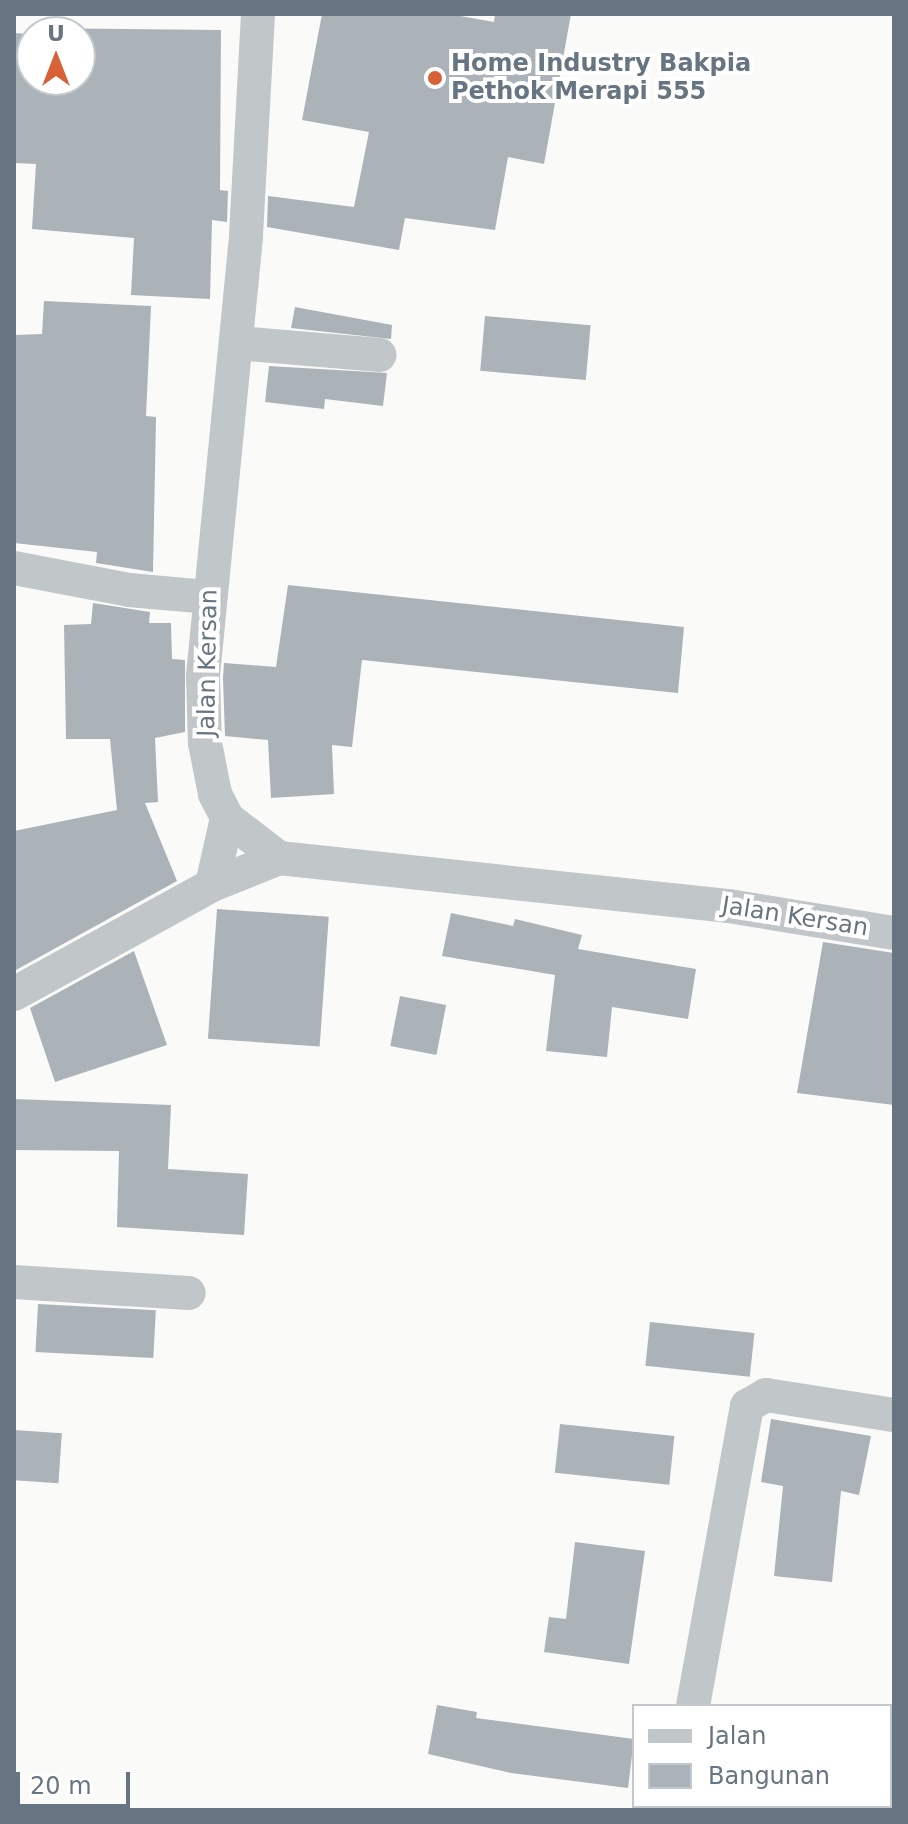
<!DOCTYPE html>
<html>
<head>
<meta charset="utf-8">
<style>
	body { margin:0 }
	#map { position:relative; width:908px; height:1824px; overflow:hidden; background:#fafaf8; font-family:"DejaVu Sans",sans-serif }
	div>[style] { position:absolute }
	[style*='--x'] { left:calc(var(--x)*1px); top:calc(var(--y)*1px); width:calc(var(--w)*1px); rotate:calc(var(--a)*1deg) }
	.building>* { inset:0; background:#abb3b8; transform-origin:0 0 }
	.minor>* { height:34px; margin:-17px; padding:0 17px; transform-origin:17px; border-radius:17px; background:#c1c6c9 }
	.dots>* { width:22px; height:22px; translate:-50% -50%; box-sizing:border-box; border:4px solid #fff; border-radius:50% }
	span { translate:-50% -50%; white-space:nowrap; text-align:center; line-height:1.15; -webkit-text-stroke:8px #fff; paint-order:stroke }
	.poi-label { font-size:24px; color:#667581; font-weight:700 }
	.left { translate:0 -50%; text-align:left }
	.street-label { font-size:24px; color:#667581 }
	.frame { position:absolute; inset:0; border:16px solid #667581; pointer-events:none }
	.legend { position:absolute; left:632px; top:1704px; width:260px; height:104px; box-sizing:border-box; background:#fff; border:2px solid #c2c8cd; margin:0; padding:10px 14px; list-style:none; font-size:24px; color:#667581 }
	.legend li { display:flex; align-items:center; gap:16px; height:40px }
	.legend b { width:40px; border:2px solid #c2c8cd }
	.north { position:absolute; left:16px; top:16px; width:80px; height:80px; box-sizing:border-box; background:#fff; border:2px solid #c2c8cd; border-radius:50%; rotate:0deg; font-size:22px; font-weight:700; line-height:32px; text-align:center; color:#667581 }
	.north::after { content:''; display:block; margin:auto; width:28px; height:36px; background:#d96138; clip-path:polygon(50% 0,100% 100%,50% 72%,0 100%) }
	.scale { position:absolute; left:16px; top:1772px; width:114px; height:36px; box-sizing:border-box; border:4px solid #667581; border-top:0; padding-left:10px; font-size:24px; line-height:28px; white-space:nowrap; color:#667581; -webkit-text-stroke:6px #fff; paint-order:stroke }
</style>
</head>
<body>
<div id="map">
	<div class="building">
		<i style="clip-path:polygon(322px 14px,449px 14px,494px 22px,495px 14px,571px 14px,544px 164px,508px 157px,495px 230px,405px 218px,399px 250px,267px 227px,268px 196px,354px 207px,369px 132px,302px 120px)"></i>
		<i style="clip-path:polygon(evenodd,29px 28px,221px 30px,220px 190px,228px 191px,227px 222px,212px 220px,210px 299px,131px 295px,134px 238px,32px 229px,36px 164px,14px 163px,14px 33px,29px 34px,29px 28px,32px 32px,80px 32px,80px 80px,32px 80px,32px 32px)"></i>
		<i style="clip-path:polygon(44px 301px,151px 306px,146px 416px,156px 417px,153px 572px,96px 563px,97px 552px,14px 543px,14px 335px,42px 334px)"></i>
		<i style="clip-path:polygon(295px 307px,392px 325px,391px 339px,291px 328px)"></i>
		<i style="left:485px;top:316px;width:106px;height:55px;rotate:5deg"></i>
		<i style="clip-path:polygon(269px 366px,387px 373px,383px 406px,325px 399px,324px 409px,265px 402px)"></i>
		<i style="clip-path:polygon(288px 585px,684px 627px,678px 693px,362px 660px,352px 747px,332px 745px,334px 794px,271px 798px,268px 740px,225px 736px,223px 678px,224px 663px,276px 667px)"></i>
		<i style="clip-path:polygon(93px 603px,150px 612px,149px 623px,171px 623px,172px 659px,185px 660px,185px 732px,155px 738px,158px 802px,145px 803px,177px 881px,16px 970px,14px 831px,117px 810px,110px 739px,66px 739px,64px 625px,91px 624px)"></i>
		<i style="left:217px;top:909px;width:112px;height:130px;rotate:4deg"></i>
		<i style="clip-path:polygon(451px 913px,513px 926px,515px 919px,582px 935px,578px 949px,696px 969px,688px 1019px,612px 1007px,607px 1057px,546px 1051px,555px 975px,442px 956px)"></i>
		<i style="clip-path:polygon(823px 942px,894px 953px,894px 1105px,797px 1093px)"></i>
		<i style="clip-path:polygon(134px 951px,167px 1045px,55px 1082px,30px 1008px)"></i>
		<i style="left:400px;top:996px;width:47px;height:51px;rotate:11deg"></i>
		<i style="clip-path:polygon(14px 1099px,171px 1105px,168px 1169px,248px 1174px,244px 1235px,117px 1227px,119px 1151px,14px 1150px)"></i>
		<i style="left:38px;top:1304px;width:118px;height:48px;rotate:3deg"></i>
		<i style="left:650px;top:1322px;width:105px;height:44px;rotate:6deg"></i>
		<i style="clip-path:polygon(771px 1419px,871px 1436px,859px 1495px,841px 1491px,832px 1582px,774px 1576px,783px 1486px,761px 1482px)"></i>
		<i style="left:560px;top:1424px;width:115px;height:49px;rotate:6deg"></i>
		<i style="left:14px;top:1430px;width:48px;height:50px;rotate:4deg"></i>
		<i style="clip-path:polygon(575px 1542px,645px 1551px,629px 1664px,544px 1652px,549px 1617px,566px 1619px)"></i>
		<i style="clip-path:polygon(437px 1705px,477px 1712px,476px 1718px,634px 1739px,628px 1788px,511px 1773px,428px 1754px)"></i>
	</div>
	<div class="minor">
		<i style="--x:258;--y:14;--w:223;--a:93.1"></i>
		<i style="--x:246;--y:237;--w:442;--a:95.6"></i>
		<i style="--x:203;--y:677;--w:66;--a:88.3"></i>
		<i style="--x:205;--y:743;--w:52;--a:78.9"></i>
		<i style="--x:215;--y:794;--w:27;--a:63"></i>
		<i style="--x:227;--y:818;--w:66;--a:37.6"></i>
		<i style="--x:279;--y:858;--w:453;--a:6.1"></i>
		<i style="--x:729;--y:906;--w:167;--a:9.3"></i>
		<i style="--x:237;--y:343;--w:143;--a:4.8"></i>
		<i style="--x:14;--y:568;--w:117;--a:10.8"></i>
		<i style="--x:129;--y:590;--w:78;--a:5.1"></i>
		<i style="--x:212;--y:885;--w:69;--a:-77.4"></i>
		<i style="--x:14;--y:994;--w:226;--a:-28.8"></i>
		<i style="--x:212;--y:885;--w:72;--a:-21.9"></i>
		<i style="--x:14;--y:1282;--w:175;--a:3.6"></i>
		<i style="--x:693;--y:1706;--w:305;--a:-79.8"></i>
		<i style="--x:747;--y:1406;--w:22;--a:-30"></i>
		<i style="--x:766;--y:1395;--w:130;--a:8.9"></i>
		<i style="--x:687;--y:1810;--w:4;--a:-90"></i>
	</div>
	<div class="dots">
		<i style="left:435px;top:78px;background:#d96138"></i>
	</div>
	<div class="poi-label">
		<span class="left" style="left:451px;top:78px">Home Industry Bakpia<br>Pethok Merapi 555</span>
	</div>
	<div class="street-label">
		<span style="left:208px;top:663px;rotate:-89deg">Jalan Kersan</span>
		<span style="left:795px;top:917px;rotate:9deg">Jalan Kersan</span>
	</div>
	<div class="frame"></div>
	<ul class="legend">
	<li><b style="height:10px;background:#c1c6c9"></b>Jalan</li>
	<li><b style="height:22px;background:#abb3b8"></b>Bangunan</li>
	</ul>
	<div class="north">U</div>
	<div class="scale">20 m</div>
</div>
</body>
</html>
